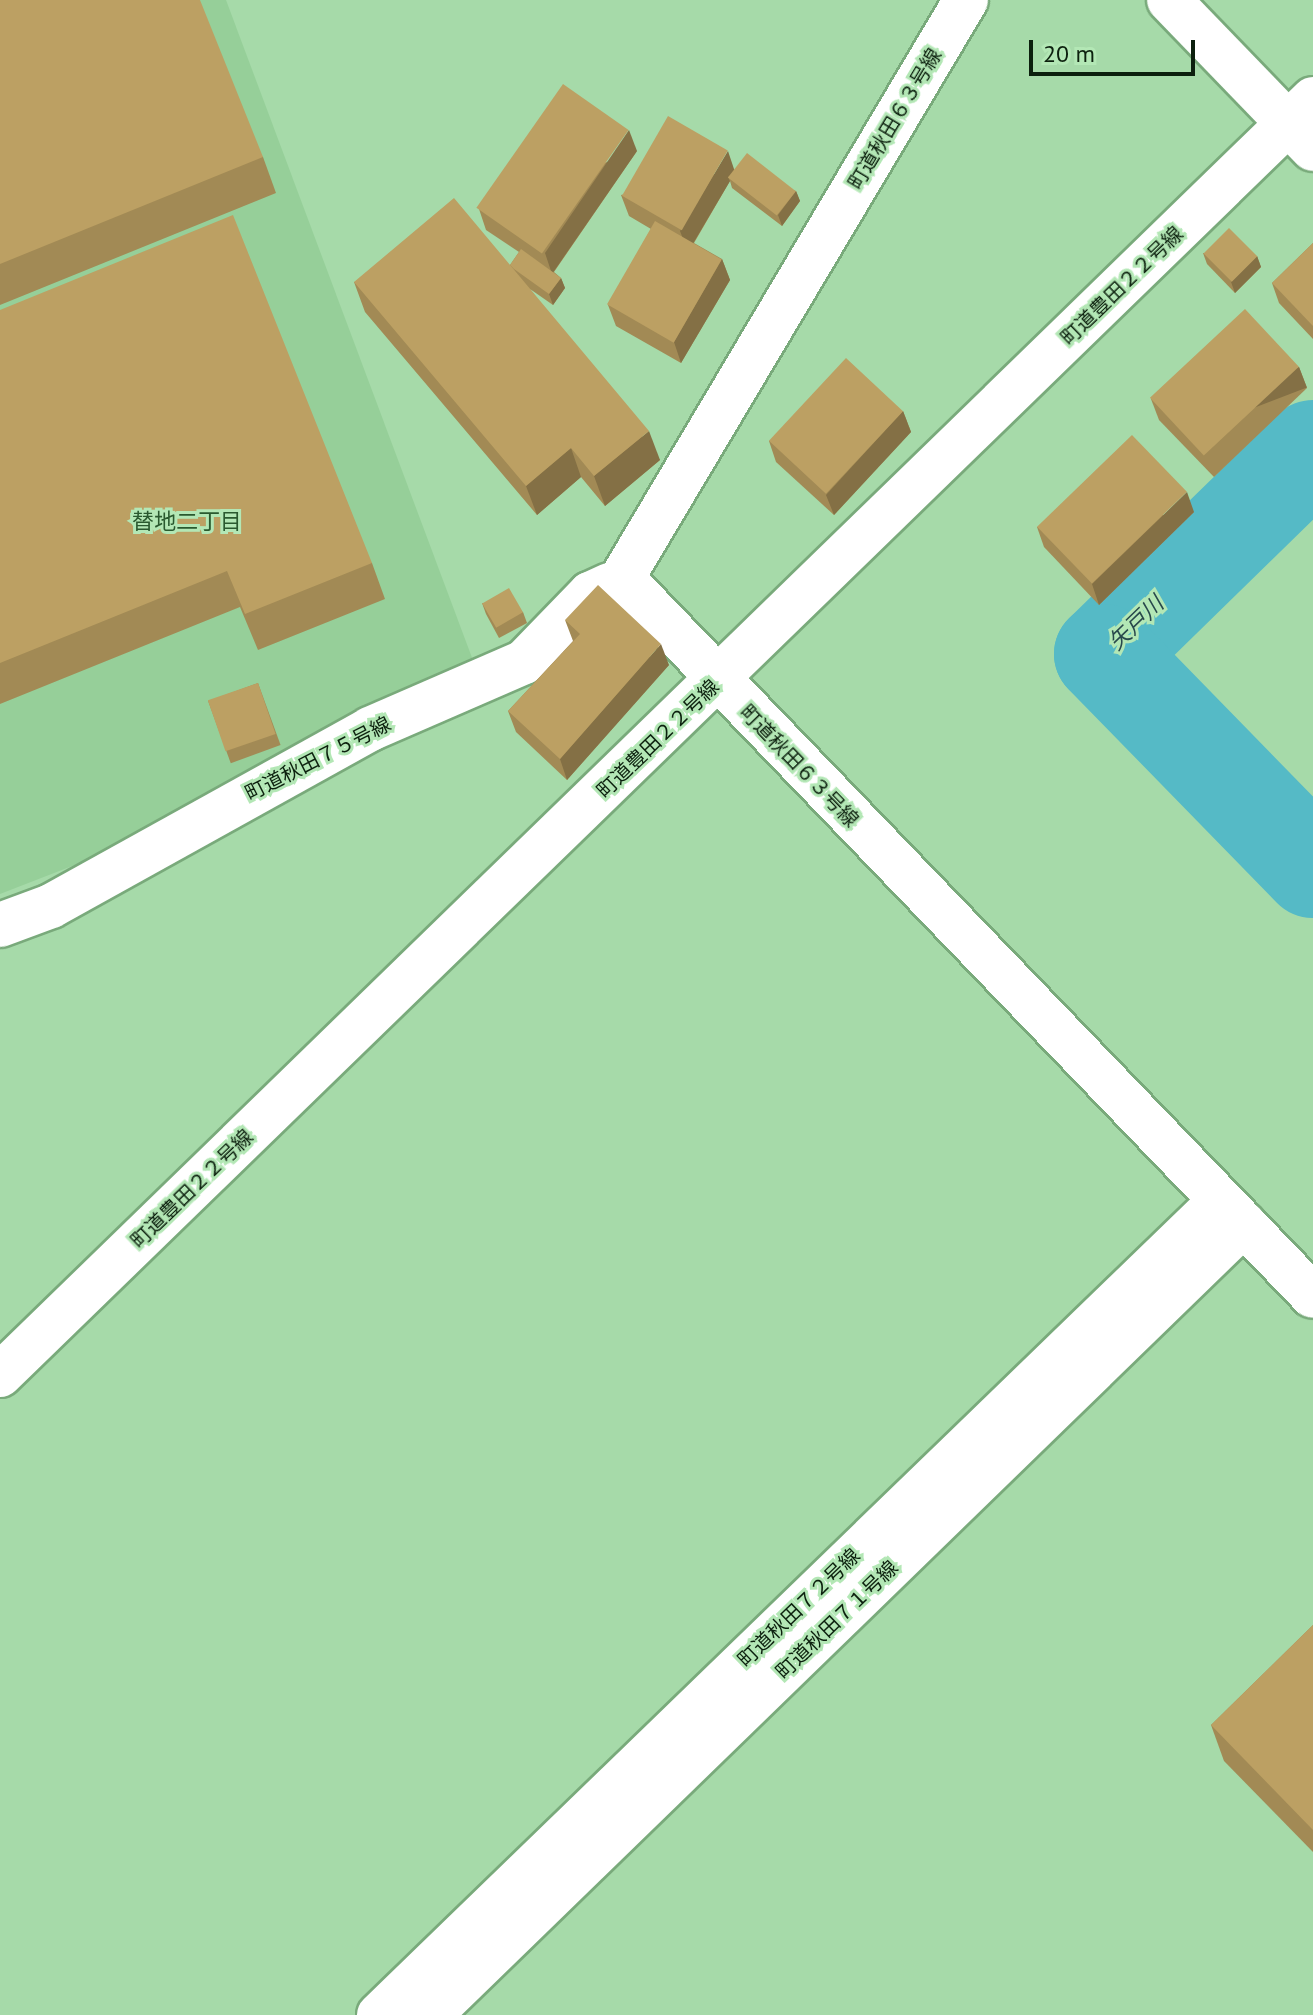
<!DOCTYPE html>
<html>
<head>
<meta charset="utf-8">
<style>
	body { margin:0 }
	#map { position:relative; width:1313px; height:2015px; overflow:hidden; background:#a6daa9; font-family:"PT Sans","Noto Sans JP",sans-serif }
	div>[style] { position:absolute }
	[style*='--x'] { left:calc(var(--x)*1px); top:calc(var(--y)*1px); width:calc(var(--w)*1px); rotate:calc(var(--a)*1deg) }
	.built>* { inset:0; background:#96cf99 }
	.river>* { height:100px; margin:-50px; padding:0 50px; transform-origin:50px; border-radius:50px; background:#55bac6 }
	.roads { filter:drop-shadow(2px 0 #79aa7b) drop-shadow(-2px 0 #79aa7b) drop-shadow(0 2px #79aa7b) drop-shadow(0 -2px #79aa7b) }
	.minor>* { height:44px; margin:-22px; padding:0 22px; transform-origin:22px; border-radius:22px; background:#fff }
	.wall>* { inset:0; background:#a28a55; transform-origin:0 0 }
	.shaded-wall>* { inset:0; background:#847045; transform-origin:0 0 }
	.building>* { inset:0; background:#bca063; transform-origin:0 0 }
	span { translate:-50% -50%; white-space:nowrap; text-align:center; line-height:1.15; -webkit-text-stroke:6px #b3e7b5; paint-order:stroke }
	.street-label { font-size:20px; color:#0c200e }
	.neighbourhood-label { font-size:22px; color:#2a592f }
	.water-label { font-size:22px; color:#28484c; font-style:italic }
	.scale { position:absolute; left:1029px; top:40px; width:166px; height:36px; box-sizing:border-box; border:4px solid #0c200e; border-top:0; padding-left:10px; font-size:24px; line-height:28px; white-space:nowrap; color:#0c200e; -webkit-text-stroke:6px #b3e7b5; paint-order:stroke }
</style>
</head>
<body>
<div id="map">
	<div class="built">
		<i style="clip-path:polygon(0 0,226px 0,474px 663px,103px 854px,0 894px)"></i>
	</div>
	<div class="river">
		<i style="--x:1313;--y:450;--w:292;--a:135.7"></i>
		<i style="--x:1104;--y:654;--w:299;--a:45.7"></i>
	</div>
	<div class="roads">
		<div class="minor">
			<i style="--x:966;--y:0;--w:673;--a:120.76"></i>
			<i style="--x:622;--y:578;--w:996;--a:46.1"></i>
			<i style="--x:1169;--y:0;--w:207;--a:46"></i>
			<i style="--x:0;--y:925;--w:54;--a:-20.4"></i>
			<i style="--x:51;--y:906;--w:365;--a:-29"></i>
			<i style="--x:370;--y:729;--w:168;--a:-23.5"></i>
			<i style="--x:524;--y:662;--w:95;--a:-45.9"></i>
			<i style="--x:590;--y:594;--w:21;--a:-25"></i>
			<i style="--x:0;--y:1375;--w:1831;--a:-44.18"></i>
			<i style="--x:379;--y:2015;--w:1170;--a:-44.07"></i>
			<i style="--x:430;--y:2015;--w:1135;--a:-44.18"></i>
		</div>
	</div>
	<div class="wall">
		<i style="clip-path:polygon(0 0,263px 157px,276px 193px,0 305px)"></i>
		<i style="clip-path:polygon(637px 151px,554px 272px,561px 278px,565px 288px,553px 305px,530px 289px,660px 460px,605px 506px,581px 477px,537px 515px,365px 312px,354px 282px,510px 265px,519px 252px,486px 230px,479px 209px)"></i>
		<i style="clip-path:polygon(734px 170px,796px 191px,800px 201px,782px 226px,732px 188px,730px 181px,694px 243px,722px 259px,730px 280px,681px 363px,616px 326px,608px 305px,651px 229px,629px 216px,621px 195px)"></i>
		<i style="clip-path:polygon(1313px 243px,1313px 339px,1279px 303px,1272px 283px)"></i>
		<i style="clip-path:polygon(1203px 253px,1257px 256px,1261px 267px,1235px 293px,1207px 264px)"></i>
		<i style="clip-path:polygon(0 310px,372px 563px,385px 599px,258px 650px,240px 607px,0 704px)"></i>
		<i style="clip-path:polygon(1299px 367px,1307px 388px,1214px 477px,1159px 420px,1151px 399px)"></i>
		<i style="clip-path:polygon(903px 411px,911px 432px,834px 515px,776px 462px,769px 441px)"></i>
		<i style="clip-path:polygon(1194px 512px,1099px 605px,1044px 547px,1037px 527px)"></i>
		<i style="clip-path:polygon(482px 603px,523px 612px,527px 623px,499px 638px,486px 614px)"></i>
		<i style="clip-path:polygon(565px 620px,669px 665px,567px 780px,516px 732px,508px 711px,573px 641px)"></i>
		<i style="left:258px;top:683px;width:66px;height:53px;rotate:70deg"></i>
		<i style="clip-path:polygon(1313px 1625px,1313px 1852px,1224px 1761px,1211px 1725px)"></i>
	</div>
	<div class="shaded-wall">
		<i style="clip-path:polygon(629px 130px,637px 151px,552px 274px,545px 253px)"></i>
		<i style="clip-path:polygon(728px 151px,735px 172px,728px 177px,730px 181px,688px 252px,680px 231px)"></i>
		<i style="clip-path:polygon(796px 191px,800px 201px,782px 226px,778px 215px)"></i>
		<i style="clip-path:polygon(1257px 256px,1261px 267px,1235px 293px,1231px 282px)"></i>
		<i style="clip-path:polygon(722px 259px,730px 280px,681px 363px,674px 342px)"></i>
		<i style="clip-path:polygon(561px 278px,565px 288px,553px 305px,549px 294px)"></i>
		<i style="left:1299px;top:367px;width:22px;height:129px;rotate:69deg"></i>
		<i style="clip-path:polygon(903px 411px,911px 432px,834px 515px,826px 495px)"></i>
		<i style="clip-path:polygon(649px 431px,660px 460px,605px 506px,594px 476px)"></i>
		<i style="clip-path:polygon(571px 448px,581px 477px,537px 515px,526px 486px)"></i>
		<i style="clip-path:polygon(1187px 492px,1194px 512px,1099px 605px,1092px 584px)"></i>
		<i style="clip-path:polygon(661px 644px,669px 665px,567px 780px,560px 759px)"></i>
	</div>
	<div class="building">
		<i style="clip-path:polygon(0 0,200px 0,263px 157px,0 264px)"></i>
		<i style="left:563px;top:84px;width:80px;height:151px;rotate:35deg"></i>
		<i style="left:668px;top:116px;width:69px;height:92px;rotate:30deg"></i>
		<i style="left:747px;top:153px;width:62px;height:31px;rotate:38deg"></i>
		<i style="clip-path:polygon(454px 198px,649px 431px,594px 476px,571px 448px,526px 486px,354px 282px)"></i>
		<i style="clip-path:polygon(233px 215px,372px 563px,245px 614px,227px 571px,0 663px,0 310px)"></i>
		<i style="left:655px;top:221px;width:77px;height:96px;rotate:30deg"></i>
		<i style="left:1229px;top:228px;width:40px;height:36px;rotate:45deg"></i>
		<i style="clip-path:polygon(1313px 243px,1313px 326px,1272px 283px)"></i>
		<i style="clip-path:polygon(521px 249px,561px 278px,549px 294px,514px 269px,510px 265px)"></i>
		<i style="left:1245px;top:309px;width:79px;height:130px;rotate:47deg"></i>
		<i style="left:846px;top:358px;width:78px;height:113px;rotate:43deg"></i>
		<i style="left:1132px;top:435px;width:79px;height:132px;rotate:46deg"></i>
		<i style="clip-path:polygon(598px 585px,661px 644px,560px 759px,508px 711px,580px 634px,565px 620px)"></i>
		<i style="left:509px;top:588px;width:28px;height:31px;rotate:60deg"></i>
		<i style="left:258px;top:683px;width:54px;height:53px;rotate:71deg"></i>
		<i style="clip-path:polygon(1313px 1625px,1313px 1830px,1211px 1725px)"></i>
	</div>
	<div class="street-label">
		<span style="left:895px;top:119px;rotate:-59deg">町道秋田６３号線</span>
		<span style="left:1122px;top:286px;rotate:-44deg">町道豊田２２号線</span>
		<span style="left:658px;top:739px;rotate:-44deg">町道豊田２２号線</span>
		<span style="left:318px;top:759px;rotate:-27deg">町道秋田７５号線</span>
		<span style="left:799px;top:766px;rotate:46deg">町道秋田６３号線</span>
		<span style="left:192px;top:1189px;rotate:-44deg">町道豊田２２号線</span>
		<span style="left:799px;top:1608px;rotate:-44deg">町道秋田７２号線</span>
		<span style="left:837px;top:1620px;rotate:-44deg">町道秋田７１号線</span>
	</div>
	<div class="neighbourhood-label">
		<span style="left:187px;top:522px">替地二丁目</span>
	</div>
	<div class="water-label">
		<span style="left:1136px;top:623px;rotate:-44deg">矢戸川</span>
	</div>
	<div class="scale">20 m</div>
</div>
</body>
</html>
